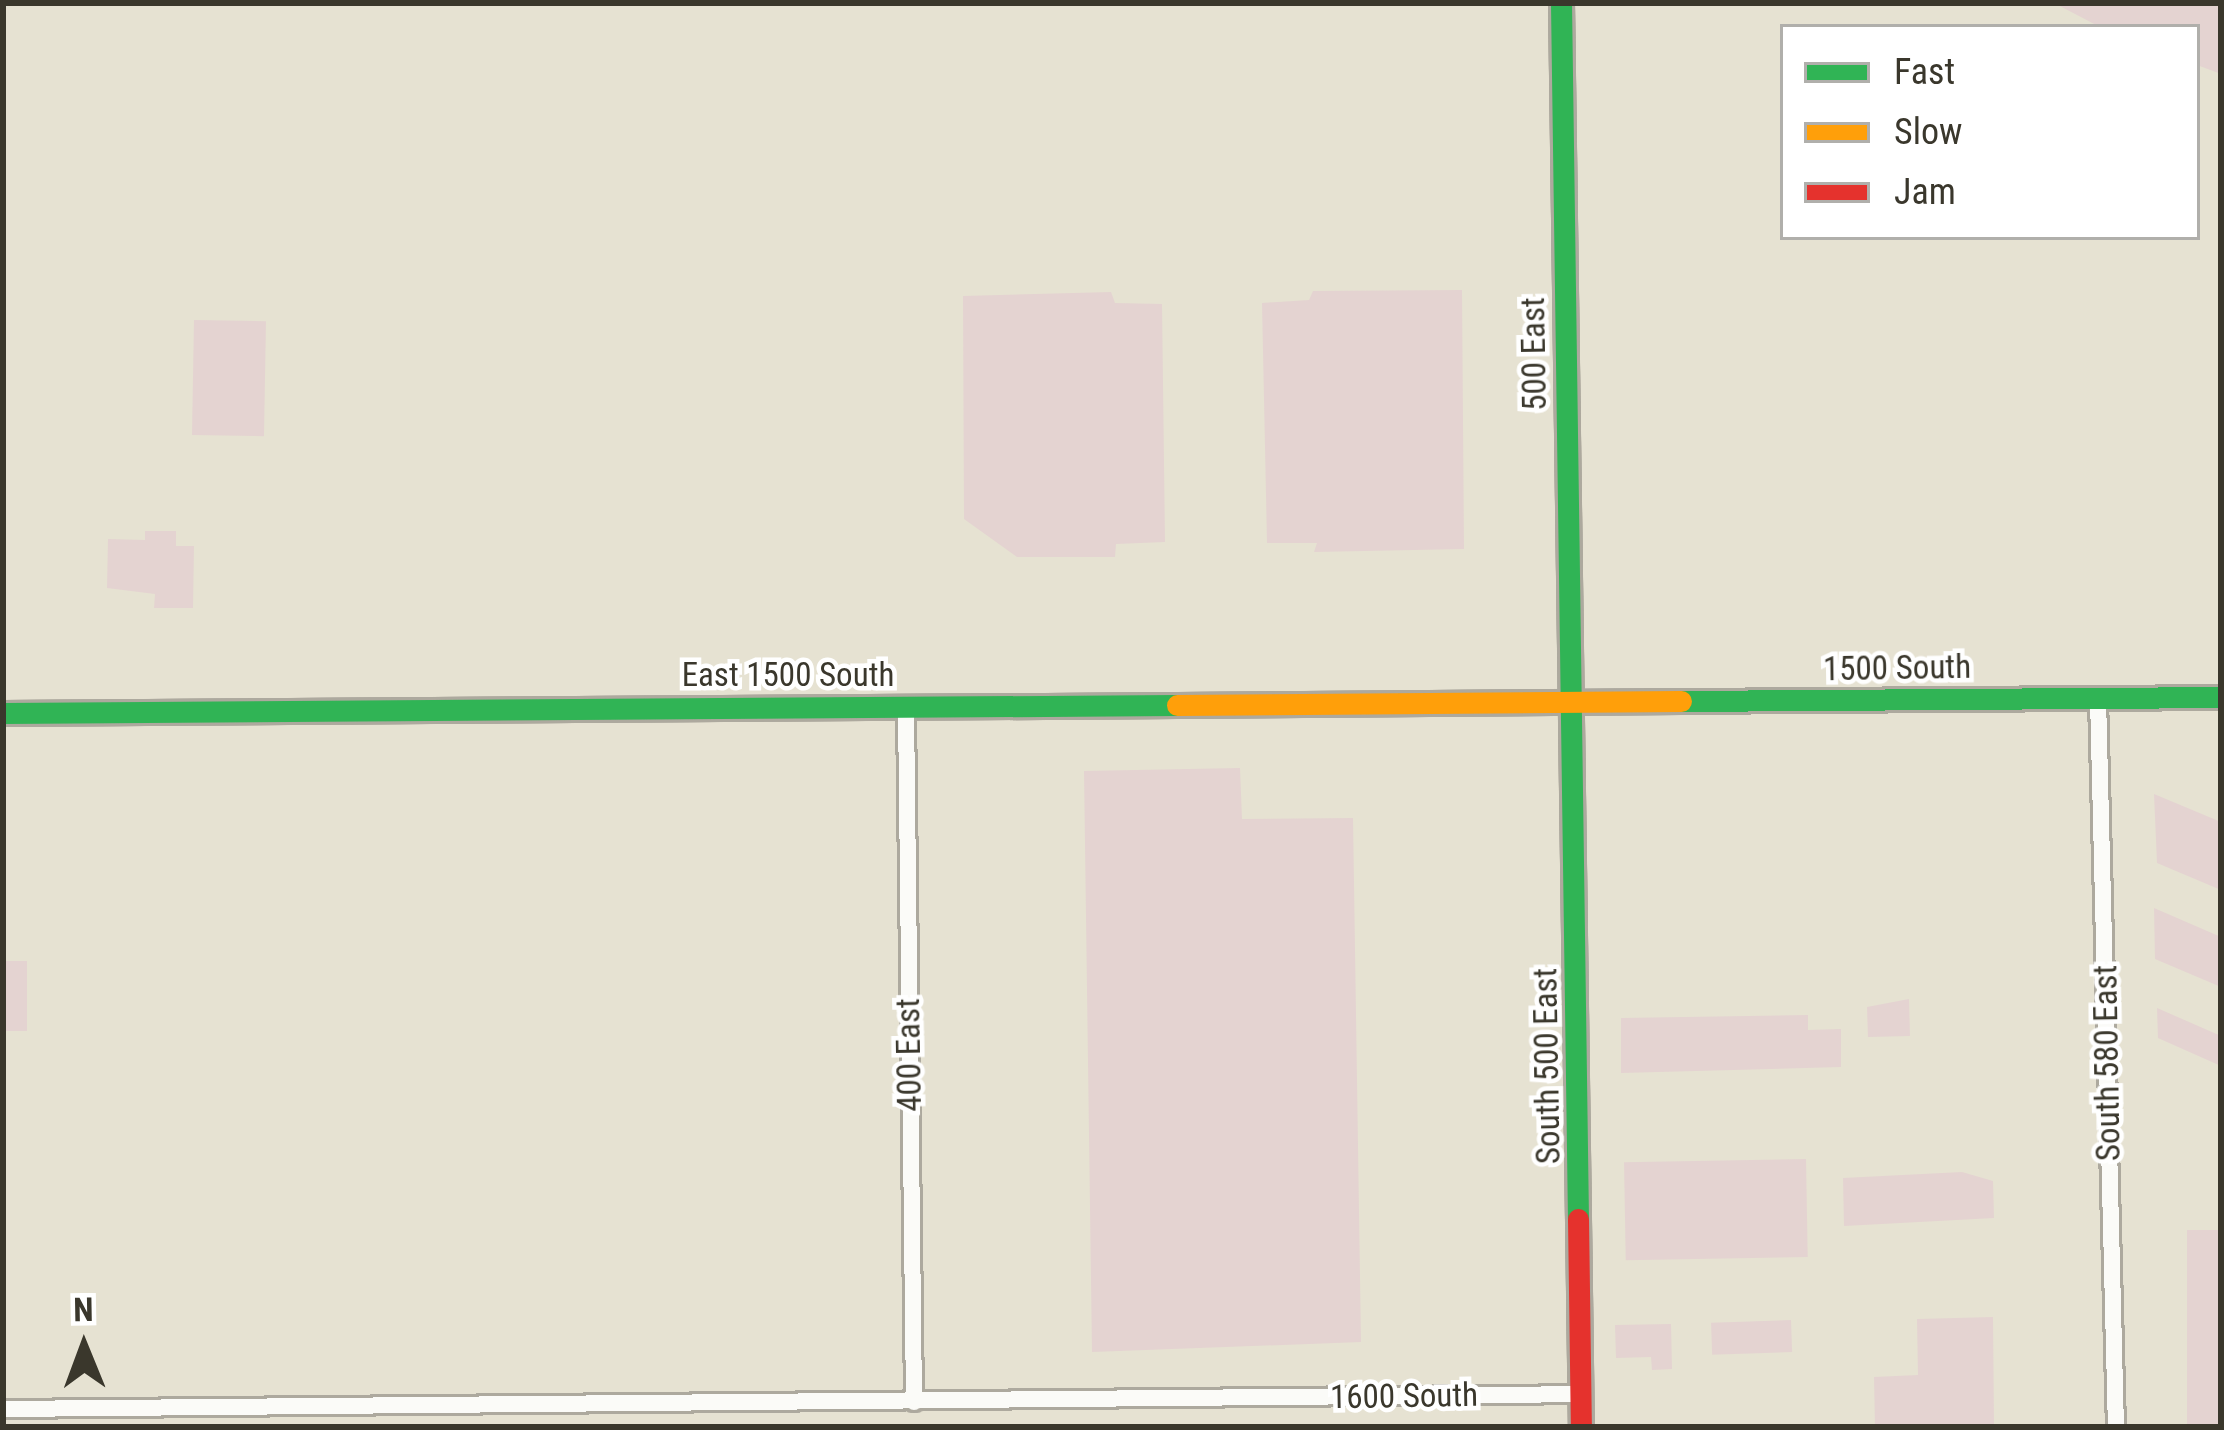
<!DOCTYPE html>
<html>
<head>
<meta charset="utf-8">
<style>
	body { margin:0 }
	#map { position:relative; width:2224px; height:1430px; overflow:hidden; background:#e6e2d2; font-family:"Roboto Condensed",sans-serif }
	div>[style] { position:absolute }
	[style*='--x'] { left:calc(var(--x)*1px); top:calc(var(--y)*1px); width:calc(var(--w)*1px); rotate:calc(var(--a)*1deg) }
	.building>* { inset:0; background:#e4d3d1; transform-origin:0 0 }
	.roads { filter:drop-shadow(3px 0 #ada99e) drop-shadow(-3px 0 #ada99e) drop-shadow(0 3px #ada99e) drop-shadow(0 -3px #ada99e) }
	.street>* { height:16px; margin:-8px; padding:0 8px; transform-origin:8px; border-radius:8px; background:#fbfbf8 }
	.fast>* { height:21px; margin:-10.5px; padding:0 10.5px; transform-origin:10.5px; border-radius:10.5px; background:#30b455 }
	.slow>* { height:21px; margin:-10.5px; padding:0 10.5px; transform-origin:10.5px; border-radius:10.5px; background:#ff9f0a }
	.jam>* { height:21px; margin:-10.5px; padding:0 10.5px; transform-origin:10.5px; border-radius:10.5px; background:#e5322d }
	span { translate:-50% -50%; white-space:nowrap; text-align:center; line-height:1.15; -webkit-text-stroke:9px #fff; paint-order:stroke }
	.street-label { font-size:33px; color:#3a372c }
	.frame { position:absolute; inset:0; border:6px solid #3a372c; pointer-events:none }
	.legend { position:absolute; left:1780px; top:24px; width:420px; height:216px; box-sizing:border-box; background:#fff; border:3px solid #b0afab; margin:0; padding:15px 21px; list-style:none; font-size:36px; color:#3a372c }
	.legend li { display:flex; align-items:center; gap:24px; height:60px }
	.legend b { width:60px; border:3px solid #b0afab }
	.north { position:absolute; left:24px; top:1286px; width:120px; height:120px; -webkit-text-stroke:9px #fff; paint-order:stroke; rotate:359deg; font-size:33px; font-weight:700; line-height:48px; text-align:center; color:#3a372c }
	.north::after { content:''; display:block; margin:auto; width:42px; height:54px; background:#3a372c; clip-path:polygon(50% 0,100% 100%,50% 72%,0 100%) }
</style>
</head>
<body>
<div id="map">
	<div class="building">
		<i style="clip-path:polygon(2054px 3px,2221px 3px,2221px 74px,2197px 65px,2197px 27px,2100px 27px)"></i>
		<i style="clip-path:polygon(1462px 290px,1464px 549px,1314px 552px,1317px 543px,1267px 543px,1262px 303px,1309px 300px,1313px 291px)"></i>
		<i style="clip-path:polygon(1111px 292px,1115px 303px,1162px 304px,1165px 542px,1116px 544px,1115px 557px,1017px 557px,964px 519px,963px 296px)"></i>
		<i style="left:194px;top:320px;width:72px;height:115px;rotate:1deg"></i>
		<i style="clip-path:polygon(145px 531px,176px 531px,176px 546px,194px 546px,193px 608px,154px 608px,155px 594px,107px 588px,108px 539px,145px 540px)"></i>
		<i style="clip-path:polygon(1240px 768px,1242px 819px,1353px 818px,1361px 1342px,1092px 1352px,1084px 771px)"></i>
		<i style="clip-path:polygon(2154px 794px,2221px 822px,2221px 890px,2157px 863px)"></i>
		<i style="clip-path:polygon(2154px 908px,2221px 937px,2221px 987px,2155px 959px)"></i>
		<i style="left:3px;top:961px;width:24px;height:70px"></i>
		<i style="clip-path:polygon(1909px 999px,1910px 1036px,1868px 1037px,1867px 1007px)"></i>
		<i style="clip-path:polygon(2157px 1008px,2221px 1036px,2221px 1066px,2158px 1038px)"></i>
		<i style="clip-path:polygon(1808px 1015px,1808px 1030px,1841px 1029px,1841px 1067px,1621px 1073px,1621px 1018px)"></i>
		<i style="left:1806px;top:1159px;width:98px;height:182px;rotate:89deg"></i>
		<i style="clip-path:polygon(1962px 1172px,1993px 1181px,1994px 1218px,1844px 1226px,1843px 1178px)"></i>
		<i style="left:2187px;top:1230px;width:34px;height:197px"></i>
		<i style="clip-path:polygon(1993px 1317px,1994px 1427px,1875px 1427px,1874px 1377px,1918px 1375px,1917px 1319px)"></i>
		<i style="left:1791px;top:1320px;width:32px;height:80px;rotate:88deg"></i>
		<i style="clip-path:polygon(1671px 1324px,1672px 1369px,1652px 1370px,1651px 1357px,1616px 1358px,1615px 1325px)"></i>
	</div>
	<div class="roads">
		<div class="street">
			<i style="--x:2098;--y:698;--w:729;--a:88.59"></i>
			<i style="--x:906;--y:708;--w:694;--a:89.34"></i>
			<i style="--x:3;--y:1409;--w:1577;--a:-0.54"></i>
		</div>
		<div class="fast">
			<i style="--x:1561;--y:3;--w:1216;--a:89.2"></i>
			<i style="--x:1681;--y:701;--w:540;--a:-0.42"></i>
			<i style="--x:3;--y:713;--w:1174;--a:-0.39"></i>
		</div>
		<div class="slow">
			<i style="--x:1177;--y:705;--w:504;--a:-0.45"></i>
		</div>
		<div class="jam">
			<i style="--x:1578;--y:1219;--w:208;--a:89.2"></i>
		</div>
	</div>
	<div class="street-label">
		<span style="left:1534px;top:354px;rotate:-91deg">500 East</span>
		<span style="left:1897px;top:668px;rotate:-1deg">1500 South</span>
		<span style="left:788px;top:675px">East 1500 South</span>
		<span style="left:909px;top:1055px;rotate:-91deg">400 East</span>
		<span style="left:2107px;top:1063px;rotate:-91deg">South 580 East</span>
		<span style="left:1547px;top:1066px;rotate:-91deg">South 500 East</span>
		<span style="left:1404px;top:1396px;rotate:-1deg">1600 South</span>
	</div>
	<div class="frame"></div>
	<ul class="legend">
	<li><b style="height:15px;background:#30b455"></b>Fast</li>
	<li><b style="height:15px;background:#ff9f0a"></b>Slow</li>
	<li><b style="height:15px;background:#e5322d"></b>Jam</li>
	</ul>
	<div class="north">N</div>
</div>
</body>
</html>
